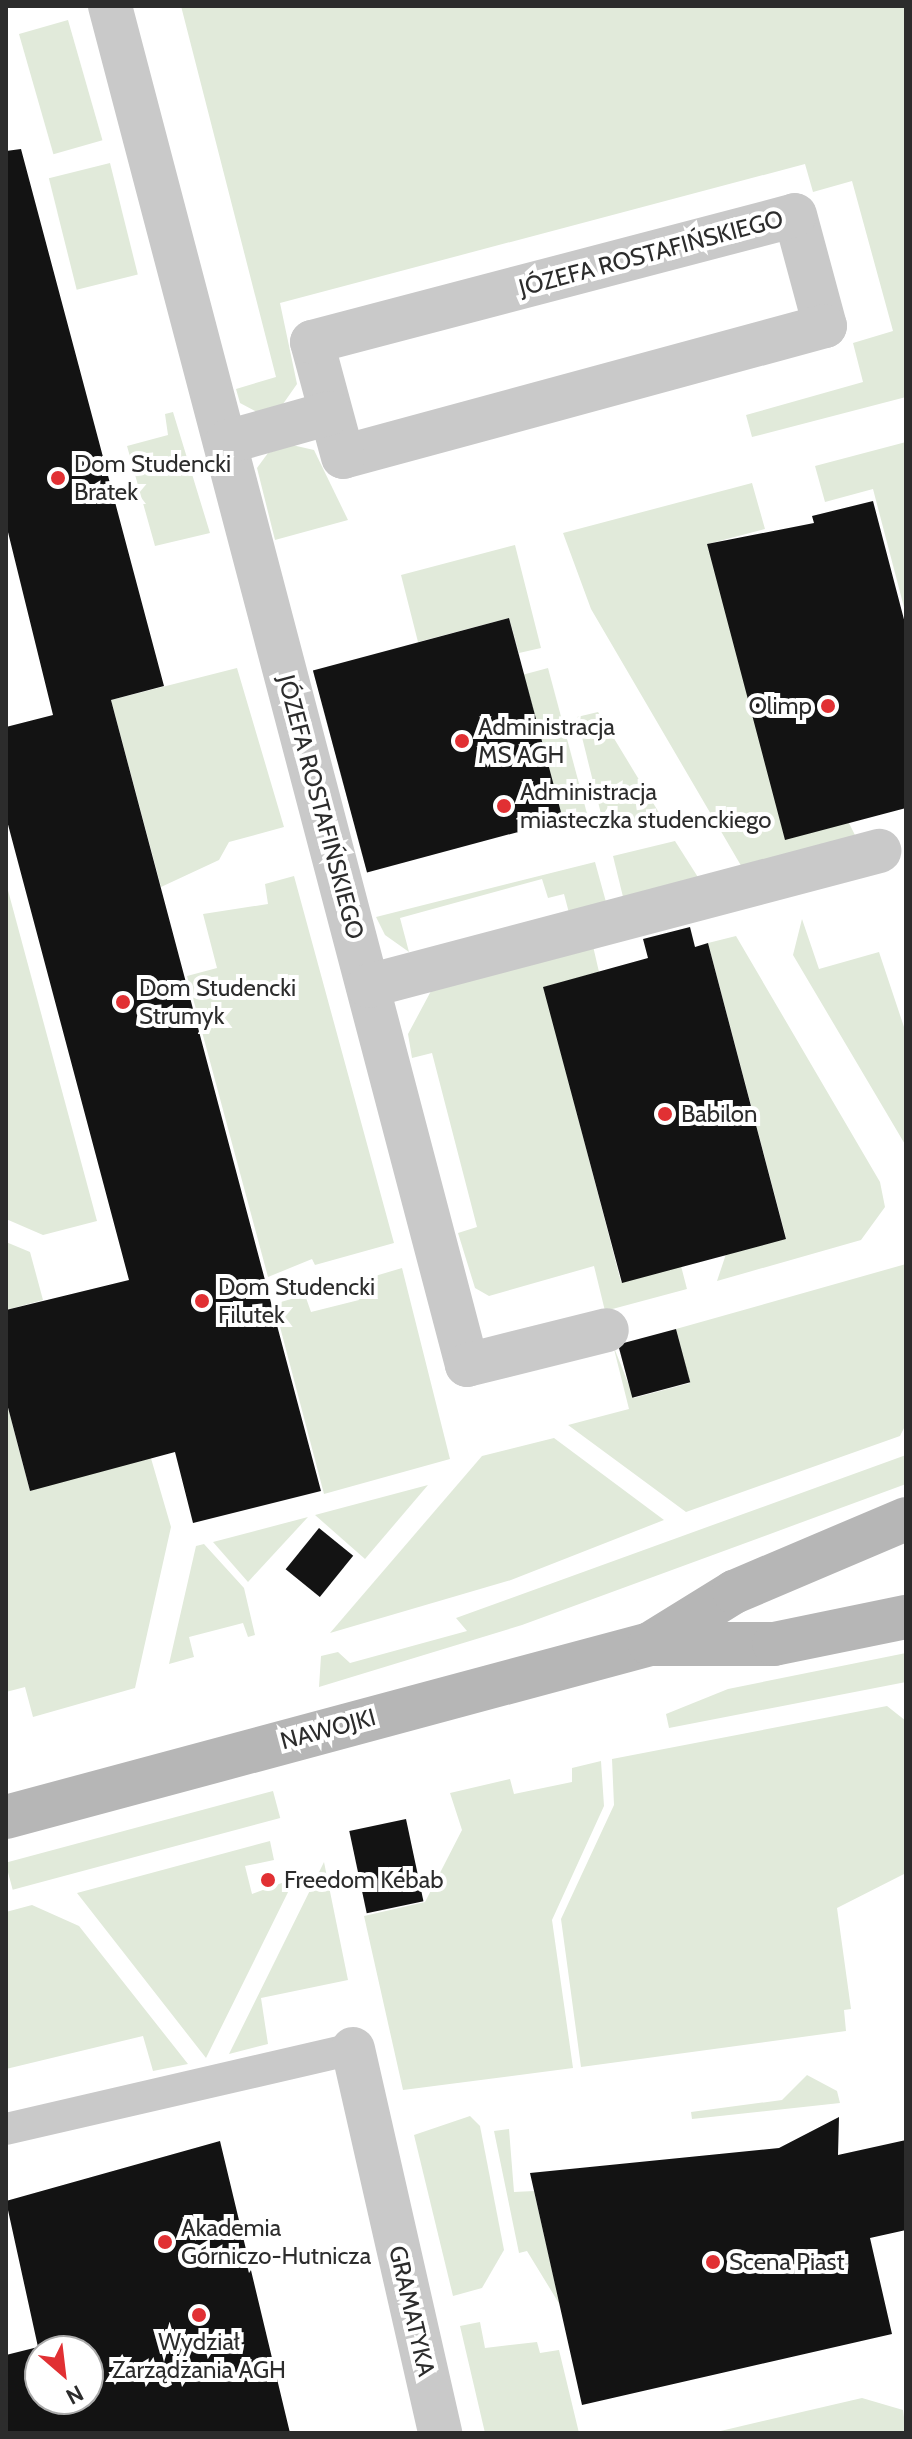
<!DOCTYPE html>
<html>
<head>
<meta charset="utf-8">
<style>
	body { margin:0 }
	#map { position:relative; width:912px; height:2439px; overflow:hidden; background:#fff; font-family:Cabin,sans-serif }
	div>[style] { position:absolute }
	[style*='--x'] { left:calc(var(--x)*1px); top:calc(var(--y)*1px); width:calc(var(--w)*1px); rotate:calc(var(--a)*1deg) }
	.green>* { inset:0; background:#e1eada; transform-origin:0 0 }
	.building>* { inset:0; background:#131313; transform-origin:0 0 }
	.service>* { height:32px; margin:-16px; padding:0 16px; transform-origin:16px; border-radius:16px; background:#c9c9c9 }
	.minor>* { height:44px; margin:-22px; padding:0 22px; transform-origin:22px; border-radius:22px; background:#c9c9c9 }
	.secondary>* { height:44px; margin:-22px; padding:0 22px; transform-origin:22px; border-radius:22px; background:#b6b6b6 }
	.dots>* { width:22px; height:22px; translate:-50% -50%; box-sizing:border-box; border:4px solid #fff; border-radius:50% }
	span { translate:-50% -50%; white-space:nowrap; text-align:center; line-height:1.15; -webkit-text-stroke:8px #fff; paint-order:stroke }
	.street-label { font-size:24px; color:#2c2c2c }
	.poi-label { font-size:24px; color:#2c2c2c }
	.left { translate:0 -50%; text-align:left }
	.right { translate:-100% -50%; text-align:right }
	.frame { position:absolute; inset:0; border:8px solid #2c2c2c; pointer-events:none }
	.north { position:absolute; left:24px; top:2335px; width:80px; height:80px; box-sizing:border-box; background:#fff; border:2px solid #ababab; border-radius:50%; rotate:152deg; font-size:22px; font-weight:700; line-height:32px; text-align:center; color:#2c2c2c }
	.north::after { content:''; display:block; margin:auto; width:28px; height:36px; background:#e13033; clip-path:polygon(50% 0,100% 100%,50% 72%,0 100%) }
</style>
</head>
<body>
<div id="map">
	<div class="green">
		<i style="clip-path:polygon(181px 6px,906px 6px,906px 397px,752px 437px,746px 415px,863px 382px,853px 343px,893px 331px,852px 181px,813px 192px,805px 164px,280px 303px,297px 384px,283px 404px,257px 412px,240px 403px,236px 389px,276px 377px)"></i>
		<i style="left:68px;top:20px;width:125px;height:51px;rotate:74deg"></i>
		<i style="left:110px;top:163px;width:115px;height:63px;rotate:76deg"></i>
		<i style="clip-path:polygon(173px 412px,210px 533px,155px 546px,127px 446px,168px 435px,165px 414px)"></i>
		<i style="clip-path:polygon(906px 442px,906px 615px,873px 489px,825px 502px,815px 466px)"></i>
		<i style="clip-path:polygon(292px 445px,314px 450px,348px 520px,275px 540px,257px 468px,268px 453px)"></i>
		<i style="clip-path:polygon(752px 483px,765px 529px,708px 544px,858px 841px,743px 869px,591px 609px,563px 533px)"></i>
		<i style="clip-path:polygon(515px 545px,541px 648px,519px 653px,509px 618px,418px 642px,401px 575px)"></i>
		<i style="clip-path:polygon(237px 668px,284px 827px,229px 842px,219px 860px,161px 887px,111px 700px)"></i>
		<i style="left:548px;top:668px;width:154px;height:25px;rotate:75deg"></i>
		<i style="clip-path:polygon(598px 712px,661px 816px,605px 830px,577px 717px)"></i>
		<i style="clip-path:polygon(675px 841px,701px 882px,624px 901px,613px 856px)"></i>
		<i style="clip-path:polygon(595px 862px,606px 902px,569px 913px,564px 894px,548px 898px,542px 879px,400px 918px,409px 952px,385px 935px,376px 917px)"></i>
		<i style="clip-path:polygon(294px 876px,394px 1243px,315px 1265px,312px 1259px,268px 1277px,187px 976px,217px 968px,203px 914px,268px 904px,265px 884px)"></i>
		<i style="clip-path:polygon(6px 883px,97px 1221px,43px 1235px,6px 1219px)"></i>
		<i style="clip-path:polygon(802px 919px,819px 969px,879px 952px,906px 1033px,906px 1146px,793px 955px)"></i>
		<i style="clip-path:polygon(736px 936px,880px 1182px,885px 1207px,861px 1240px,717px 1281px,726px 1254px,786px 1238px,708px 943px)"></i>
		<i style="clip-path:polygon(593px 946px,599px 972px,544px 987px,621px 1282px,681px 1266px,687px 1289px,605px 1311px,594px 1266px,489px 1296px,475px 1288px,458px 1233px,477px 1227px,432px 1053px,412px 1058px,408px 1034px,431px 991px)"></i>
		<i style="clip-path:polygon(6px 1242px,30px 1252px,43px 1300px,6px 1310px)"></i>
		<i style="clip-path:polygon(906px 1264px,906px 1424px,900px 1436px,686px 1512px,568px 1425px,629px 1409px,613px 1345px,634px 1398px,690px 1383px,676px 1329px)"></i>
		<i style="clip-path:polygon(402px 1268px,450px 1459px,324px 1494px,274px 1304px,305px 1295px,311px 1312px,359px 1300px,355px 1282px)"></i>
		<i style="clip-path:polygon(6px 1400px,30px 1491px,141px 1424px,171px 1527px,135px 1688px,33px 1717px,25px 1687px,6px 1692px)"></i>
		<i style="clip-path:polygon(554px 1438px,664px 1520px,511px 1580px,330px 1633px,482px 1456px)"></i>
		<i style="clip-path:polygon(906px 1455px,906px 1484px,522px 1625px,319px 1687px,321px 1656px,338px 1652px,350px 1663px,467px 1631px,456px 1618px)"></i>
		<i style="clip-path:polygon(428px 1485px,365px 1559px,315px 1515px)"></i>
		<i style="clip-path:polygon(308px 1517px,248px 1582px,213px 1542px)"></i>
		<i style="clip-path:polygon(204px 1544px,244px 1588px,255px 1635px,248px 1637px,243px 1623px,189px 1637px,194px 1657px,169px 1664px,196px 1546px)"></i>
		<i style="clip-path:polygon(906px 1653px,906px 1682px,669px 1728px,666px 1714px,728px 1689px)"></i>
		<i style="clip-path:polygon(887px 1706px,906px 1721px,906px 1873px,837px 1908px,851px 2009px,844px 2010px,846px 2031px,581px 2067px,561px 1919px,614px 1805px,612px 1759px)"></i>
		<i style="clip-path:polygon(601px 1761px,604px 1806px,552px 1920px,573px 2068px,403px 2090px,364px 1916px,425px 1902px,462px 1830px,450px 1793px,510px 1779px,514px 1794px,572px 1782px,572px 1768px)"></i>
		<i style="left:273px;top:1791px;width:28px;height:277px;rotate:75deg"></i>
		<i style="clip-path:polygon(270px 1841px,274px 1860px,245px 1866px,252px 1894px,295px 1878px,206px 2058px,77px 1893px)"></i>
		<i style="clip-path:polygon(324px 1862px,348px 1980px,261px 1998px,268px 2044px,229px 2054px)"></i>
		<i style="clip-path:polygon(32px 1905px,79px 1926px,188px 2064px,153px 2071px,143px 2036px,6px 2069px,6px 1912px)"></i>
		<i style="clip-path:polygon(807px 2075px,837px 2091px,840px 2103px,692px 2119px,691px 2112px,782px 2100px)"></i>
		<i style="clip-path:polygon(470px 2116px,480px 2126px,504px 2250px,482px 2288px,453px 2296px,414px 2135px)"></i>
		<i style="clip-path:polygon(509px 2129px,514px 2192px,534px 2191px,560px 2305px,527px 2251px,519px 2253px,494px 2131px)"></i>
		<i style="clip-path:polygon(480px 2322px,485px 2348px,537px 2342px,540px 2353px,559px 2350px,579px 2433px,485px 2433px,460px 2326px)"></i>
		<i style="clip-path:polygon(862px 2398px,903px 2410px,906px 2433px,712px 2433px)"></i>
	</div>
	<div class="building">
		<i style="clip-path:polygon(21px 149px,164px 686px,111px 700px,321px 1491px,193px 1523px,175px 1452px,30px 1491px,6px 1400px,6px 1310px,129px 1280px,6px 817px,6px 727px,53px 715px,6px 524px,6px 151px)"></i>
		<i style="clip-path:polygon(873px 501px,906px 627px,906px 808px,785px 840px,707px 544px,814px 523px,812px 516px)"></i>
		<i style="left:509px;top:618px;width:209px;height:203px;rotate:75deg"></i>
		<i style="clip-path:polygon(690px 927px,695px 947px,708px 943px,786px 1239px,622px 1283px,543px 987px,648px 958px,643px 939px)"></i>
		<i style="left:676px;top:1329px;width:55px;height:60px;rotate:75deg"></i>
		<i style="left:319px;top:1528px;width:44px;height:53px;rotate:39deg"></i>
		<i style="left:406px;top:1819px;width:84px;height:58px;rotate:78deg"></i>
		<i style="clip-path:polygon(839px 2117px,838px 2155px,906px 2140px,906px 2230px,870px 2238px,892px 2334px,582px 2405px,530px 2173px,779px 2148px)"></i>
		<i style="clip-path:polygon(evenodd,220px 2141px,290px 2433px,6px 2433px,6px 2355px,38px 2347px,6px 2201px,220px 2141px,40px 2351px,88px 2351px,88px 2399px,40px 2399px,40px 2351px)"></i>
	</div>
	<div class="service">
		<i style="--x:6;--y:2129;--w:356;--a:-13"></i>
	</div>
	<div class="minor">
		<i style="--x:110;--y:6;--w:1405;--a:75.28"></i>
		<i style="--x:467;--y:1365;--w:144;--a:-14"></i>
		<i style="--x:795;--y:215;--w:115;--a:74.9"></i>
		<i style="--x:825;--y:326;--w:499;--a:164.8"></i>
		<i style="--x:343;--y:457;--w:119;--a:-105.1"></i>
		<i style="--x:312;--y:342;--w:499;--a:-14.7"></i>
		<i style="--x:227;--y:442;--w:107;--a:-15.7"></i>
		<i style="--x:368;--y:986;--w:529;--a:-14.8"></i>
		<i style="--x:353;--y:2049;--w:394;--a:77.2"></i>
	</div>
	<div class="secondary">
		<i style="--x:650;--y:1644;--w:99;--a:-31.8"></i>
		<i style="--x:734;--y:1592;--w:187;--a:-23"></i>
		<i style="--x:6;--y:1817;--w:667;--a:-15.04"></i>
		<i style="--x:650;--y:1644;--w:124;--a:0"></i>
		<i style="--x:774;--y:1644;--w:135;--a:-11.6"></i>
	</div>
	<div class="dots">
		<i style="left:58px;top:478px;background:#e13033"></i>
		<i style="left:828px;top:706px;background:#e13033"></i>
		<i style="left:462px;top:741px;background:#e13033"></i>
		<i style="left:504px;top:806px;background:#e13033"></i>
		<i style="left:123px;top:1002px;background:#e13033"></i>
		<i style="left:665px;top:1114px;background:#e13033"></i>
		<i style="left:202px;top:1301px;background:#e13033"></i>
		<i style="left:268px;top:1880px;background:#e13033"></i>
		<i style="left:165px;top:2242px;background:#e13033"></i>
		<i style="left:713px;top:2262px;background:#e13033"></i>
		<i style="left:199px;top:2315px;background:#e13033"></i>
	</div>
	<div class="street-label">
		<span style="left:651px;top:253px;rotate:-15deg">JÓZEFA ROSTAFIŃSKIEGO</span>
		<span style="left:321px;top:807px;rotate:75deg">JÓZEFA ROSTAFIŃSKIEGO</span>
		<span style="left:328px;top:1729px;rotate:-15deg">NAWOJKI</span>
		<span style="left:412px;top:2311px;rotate:77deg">GRAMATYKA</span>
	</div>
	<div class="poi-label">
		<span class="left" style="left:74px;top:478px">Dom Studencki<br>Bratek</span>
		<span class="right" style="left:812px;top:706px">Olimp</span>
		<span class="left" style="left:478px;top:741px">Administracja<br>MS AGH</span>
		<span class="left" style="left:520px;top:806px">Administracja<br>miasteczka studenckiego</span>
		<span class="left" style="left:139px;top:1002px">Dom Studencki<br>Strumyk</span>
		<span class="left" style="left:681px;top:1114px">Babilon</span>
		<span class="left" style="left:218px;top:1301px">Dom Studencki<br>Filutek</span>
		<span class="left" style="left:284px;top:1880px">Freedom Kebab</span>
		<span class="left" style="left:181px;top:2242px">Akademia<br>Górniczo-Hutnicza</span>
		<span class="left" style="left:729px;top:2262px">Scena Piast</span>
		<span style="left:199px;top:2356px">Wydział<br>Zarządzania AGH</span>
	</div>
	<div class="frame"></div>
	<div class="north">N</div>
</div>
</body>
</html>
